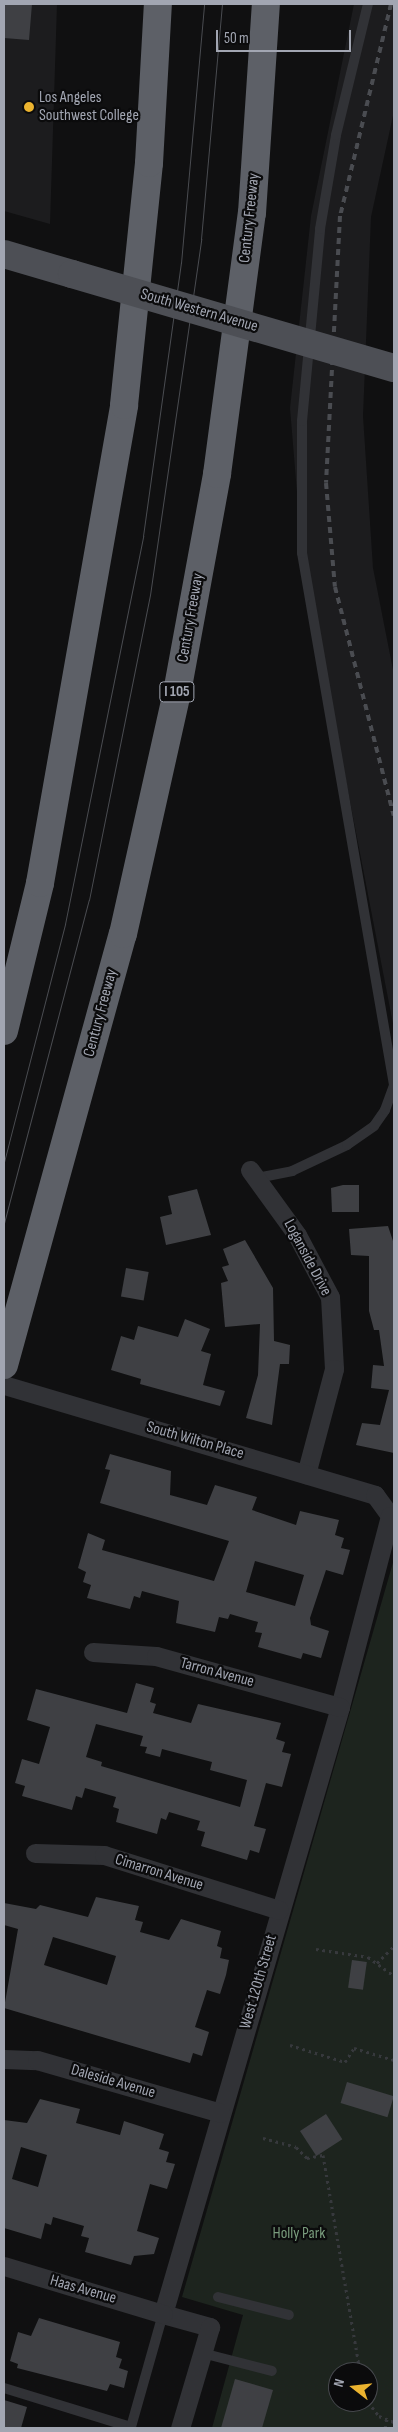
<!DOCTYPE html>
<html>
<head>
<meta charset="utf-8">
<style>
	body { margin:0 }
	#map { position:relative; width:398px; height:2432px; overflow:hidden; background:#101011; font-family:"Sofia Sans Condensed",sans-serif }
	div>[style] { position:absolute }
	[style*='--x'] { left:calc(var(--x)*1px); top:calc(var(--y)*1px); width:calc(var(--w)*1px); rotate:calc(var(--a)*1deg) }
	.built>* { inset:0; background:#1c1c1e }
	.green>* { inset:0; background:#1d241e }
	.building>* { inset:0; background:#3f4044; transform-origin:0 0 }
	.path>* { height:3px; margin-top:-1.5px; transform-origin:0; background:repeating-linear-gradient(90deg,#37393d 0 2.5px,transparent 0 6.5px) }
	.service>* { height:10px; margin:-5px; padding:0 5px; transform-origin:5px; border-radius:5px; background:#313236 }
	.minor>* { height:19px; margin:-9.5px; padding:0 9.5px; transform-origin:9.5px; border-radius:9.5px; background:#313236 }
	.primary>* { height:28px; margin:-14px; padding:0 14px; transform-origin:14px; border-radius:14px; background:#4d4f55 }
	.motorway>* { height:28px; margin:-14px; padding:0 14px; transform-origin:14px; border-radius:14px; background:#5d6067 }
	.tram>* { height:1px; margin:-0.5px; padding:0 0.5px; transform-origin:0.5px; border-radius:0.5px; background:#4a4c51 }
	.rail>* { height:4px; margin-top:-2px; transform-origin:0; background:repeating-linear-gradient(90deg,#4a4c51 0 6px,transparent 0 11px) }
	.primary-bridge>* { height:28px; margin:-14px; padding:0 14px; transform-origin:14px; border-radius:14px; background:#4d4f55 }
	.dots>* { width:14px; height:14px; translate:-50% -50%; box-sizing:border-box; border:2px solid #0b0b0c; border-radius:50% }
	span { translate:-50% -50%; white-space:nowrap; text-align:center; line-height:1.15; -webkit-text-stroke:4.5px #0b0b0c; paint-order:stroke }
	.shield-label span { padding:1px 4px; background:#0b0b0c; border:1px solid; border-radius:4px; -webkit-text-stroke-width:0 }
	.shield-label { font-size:15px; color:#a2a6b2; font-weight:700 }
	.poi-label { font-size:16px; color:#a2a6b2 }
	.left { translate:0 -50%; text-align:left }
	.street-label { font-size:16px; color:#a2a6b2 }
	.park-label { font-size:16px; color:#799c7d }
	.frame { position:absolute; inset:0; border:5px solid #a2a6b2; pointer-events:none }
	.north { position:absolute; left:328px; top:2362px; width:50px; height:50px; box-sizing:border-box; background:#0b0b0c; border:1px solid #47494e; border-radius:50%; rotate:286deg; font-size:14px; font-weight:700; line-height:20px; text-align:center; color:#a2a6b2 }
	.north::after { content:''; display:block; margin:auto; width:18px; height:22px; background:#ebb32f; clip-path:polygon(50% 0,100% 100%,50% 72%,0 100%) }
	.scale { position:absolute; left:216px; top:30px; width:135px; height:22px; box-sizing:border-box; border:2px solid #a2a6b2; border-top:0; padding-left:6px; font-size:15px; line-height:18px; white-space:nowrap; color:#a2a6b2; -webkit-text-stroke:4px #0b0b0c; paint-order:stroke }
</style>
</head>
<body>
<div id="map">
	<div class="built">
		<i style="clip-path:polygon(4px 4px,57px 4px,50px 224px,4px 211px)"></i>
		<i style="clip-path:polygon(354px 4px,394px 4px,394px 111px,371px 217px,363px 416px,373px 568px,394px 675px,394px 1029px,302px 553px,290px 408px,311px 216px)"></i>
	</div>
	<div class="green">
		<i style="clip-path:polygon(evenodd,394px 1559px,394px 2428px,212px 2428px,243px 2315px,182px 2297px,394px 1559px,338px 2372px,368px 2372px,368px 2402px,338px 2402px,338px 2372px)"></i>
	</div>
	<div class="building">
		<i style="clip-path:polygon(4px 4px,32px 4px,29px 40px,4px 38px)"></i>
		<i style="clip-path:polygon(343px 1185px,359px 1185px,359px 1212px,332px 1212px,331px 1188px)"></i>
		<i style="clip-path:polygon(197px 1189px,211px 1235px,166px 1245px,160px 1217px,172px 1214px,168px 1196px)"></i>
		<i style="clip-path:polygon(388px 1226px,394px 1244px,394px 1453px,356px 1445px,362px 1423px,380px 1425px,389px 1390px,371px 1388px,373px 1365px,384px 1366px,379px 1330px,374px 1330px,369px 1311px,369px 1256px,351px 1255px,349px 1229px)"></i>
		<i style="clip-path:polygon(245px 1240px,273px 1288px,274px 1341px,290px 1345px,289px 1364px,280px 1364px,272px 1425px,246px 1418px,258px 1375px,260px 1324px,225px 1327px,221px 1283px,228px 1281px,222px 1267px,229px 1265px,223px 1249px)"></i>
		<i style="left:126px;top:1268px;width:23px;height:29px;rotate:10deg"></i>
		<i style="clip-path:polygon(185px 1319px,210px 1329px,201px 1351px,211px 1354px,203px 1385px,225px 1391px,220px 1406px,140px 1384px,141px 1379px,111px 1370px,121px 1336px,134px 1340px,138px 1326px,178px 1337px)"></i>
		<i style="clip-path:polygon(evenodd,110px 1454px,171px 1471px,170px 1495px,207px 1505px,215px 1485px,257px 1497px,252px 1510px,296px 1525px,300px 1511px,339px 1520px,335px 1535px,344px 1538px,341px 1548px,350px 1550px,343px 1575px,326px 1570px,310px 1618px,311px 1625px,329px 1631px,321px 1658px,303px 1653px,301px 1659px,258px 1647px,262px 1633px,255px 1632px,258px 1622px,230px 1614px,228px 1619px,219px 1617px,215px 1632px,176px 1623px,179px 1601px,142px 1591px,140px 1598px,134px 1596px,130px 1609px,87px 1598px,91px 1585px,83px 1582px,86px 1572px,78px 1568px,88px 1533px,105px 1540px,102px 1550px,214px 1581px,229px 1541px,100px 1503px,110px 1470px,105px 1469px,110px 1454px,255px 1561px,304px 1575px,295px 1606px,246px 1592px,255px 1561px)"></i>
		<i style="clip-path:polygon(evenodd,136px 1683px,154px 1688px,150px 1702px,156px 1704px,153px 1713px,191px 1723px,198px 1704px,281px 1723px,276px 1739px,285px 1742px,282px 1752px,291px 1754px,282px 1787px,266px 1783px,254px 1826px,266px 1829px,259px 1853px,250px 1850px,247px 1860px,201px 1846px,205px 1832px,197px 1830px,200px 1821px,169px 1812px,166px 1820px,161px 1818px,157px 1834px,116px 1822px,119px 1809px,113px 1807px,116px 1797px,85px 1788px,82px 1798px,76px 1796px,72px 1810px,22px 1796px,25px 1786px,15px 1783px,22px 1759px,39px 1764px,50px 1727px,27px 1720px,36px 1689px,127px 1713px,136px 1683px,96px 1724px,143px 1736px,140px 1746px,147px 1747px,145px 1753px,160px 1757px,162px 1749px,212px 1762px,210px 1770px,247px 1780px,240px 1807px,101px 1766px,102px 1762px,86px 1757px,96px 1724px)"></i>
		<i style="clip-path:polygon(evenodd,96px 1897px,139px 1906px,135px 1920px,143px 1922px,140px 1932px,169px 1940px,181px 1919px,221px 1931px,217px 1946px,222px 1948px,220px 1958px,229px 1960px,226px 1975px,220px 1994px,207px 1990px,195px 2027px,209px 2032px,202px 2056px,193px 2053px,190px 2063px,4px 2008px,18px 1929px,4px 1925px,4px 1903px,36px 1909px,40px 1905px,88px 1917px,96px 1897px,53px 1937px,116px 1956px,107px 1985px,44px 1965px,53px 1937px)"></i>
		<i style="left:352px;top:1960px;width:15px;height:28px;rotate:8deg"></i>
		<i style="left:347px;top:2082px;width:49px;height:22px;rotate:17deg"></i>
		<i style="clip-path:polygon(evenodd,40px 2099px,80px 2109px,76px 2123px,120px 2135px,124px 2121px,164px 2134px,159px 2149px,169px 2152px,166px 2162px,175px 2164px,167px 2189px,150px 2184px,137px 2231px,159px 2238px,154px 2254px,134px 2256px,131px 2265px,85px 2252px,89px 2238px,81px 2236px,84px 2226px,53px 2217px,51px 2225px,45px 2223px,41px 2239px,4px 2228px,4px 2120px,27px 2123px,40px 2099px,21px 2147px,47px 2155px,38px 2187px,12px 2179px,21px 2147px)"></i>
		<i style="left:326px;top:2114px;width:30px;height:31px;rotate:57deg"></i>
		<i style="clip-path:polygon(39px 2318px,120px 2342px,116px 2357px,122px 2359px,119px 2368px,128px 2371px,124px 2388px,110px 2384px,107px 2391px,17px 2368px,18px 2364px,10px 2361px,18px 2332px,31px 2336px)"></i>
		<i style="clip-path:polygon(235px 2379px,273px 2390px,262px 2428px,221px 2428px)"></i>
		<i style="clip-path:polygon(4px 2400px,27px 2407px,21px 2428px,4px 2428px)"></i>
	</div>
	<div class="path">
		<i style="--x:316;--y:1949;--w:53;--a:8.7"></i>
		<i style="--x:368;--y:1957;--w:32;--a:36"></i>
		<i style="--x:377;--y:1963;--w:24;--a:-45"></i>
		<i style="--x:290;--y:2045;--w:58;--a:17.2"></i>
		<i style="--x:345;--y:2062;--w:17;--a:-57"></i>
		<i style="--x:354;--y:2048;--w:42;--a:16.7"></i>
		<i style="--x:263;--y:2138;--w:34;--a:15"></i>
		<i style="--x:296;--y:2147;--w:16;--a:45"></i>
		<i style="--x:307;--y:2158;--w:16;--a:-11"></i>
		<i style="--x:323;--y:2155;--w:220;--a:80.3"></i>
		<i style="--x:368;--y:2402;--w:18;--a:52"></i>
		<i style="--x:379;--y:2416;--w:16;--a:22"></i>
		<i style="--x:385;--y:2428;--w:9;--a:-77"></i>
	</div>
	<div class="service">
		<i style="--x:257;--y:1178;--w:36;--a:-11"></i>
		<i style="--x:292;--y:1171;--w:61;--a:-25.3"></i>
		<i style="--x:347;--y:1145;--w:33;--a:-35"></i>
		<i style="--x:374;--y:1126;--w:19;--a:-55"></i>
		<i style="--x:385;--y:1110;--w:27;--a:-70"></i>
		<i style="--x:394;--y:1085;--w:540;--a:-99.81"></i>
		<i style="--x:302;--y:553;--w:132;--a:-90"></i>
		<i style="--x:302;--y:421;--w:193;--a:-84.6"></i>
		<i style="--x:320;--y:229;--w:95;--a:-80.3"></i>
		<i style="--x:336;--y:135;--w:135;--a:-76.3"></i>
		<i style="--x:218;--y:2297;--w:73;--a:14.2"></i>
		<i style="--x:202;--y:2353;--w:72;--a:14.4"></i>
		<i style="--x:4;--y:2388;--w:133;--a:17.1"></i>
		<i style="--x:131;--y:2427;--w:117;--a:-74.2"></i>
	</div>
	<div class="minor">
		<i style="--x:250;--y:1170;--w:80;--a:54.1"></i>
		<i style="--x:297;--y:1235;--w:70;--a:62"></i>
		<i style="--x:330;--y:1297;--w:72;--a:86.8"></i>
		<i style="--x:334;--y:1369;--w:109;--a:104.9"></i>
		<i style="--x:4;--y:1385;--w:387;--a:16.5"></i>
		<i style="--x:375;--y:1495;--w:26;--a:54"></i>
		<i style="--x:390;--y:1516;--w:197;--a:104.7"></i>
		<i style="--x:340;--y:1707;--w:632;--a:106.26"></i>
		<i style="--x:163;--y:2314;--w:49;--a:15.5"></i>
		<i style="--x:210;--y:2327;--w:105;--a:106.5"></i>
		<i style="--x:93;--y:1652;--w:63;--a:3.6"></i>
		<i style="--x:156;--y:1656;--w:191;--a:15.5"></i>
		<i style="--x:35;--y:1853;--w:69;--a:1.7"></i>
		<i style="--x:104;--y:1855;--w:183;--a:17.4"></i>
		<i style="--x:4;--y:2059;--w:33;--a:2"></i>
		<i style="--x:37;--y:2060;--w:191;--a:16.1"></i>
		<i style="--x:4;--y:2266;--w:166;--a:16.8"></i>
	</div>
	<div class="primary">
		<i style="--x:4;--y:254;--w:71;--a:16.4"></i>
	</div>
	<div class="motorway">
		<i style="--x:4;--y:1031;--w:152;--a:-76.3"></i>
		<i style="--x:40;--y:883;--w:485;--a:-80"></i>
		<i style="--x:124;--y:405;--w:243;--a:-84.1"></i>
		<i style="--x:149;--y:163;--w:159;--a:-86.8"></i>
		<i style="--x:4;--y:1365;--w:447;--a:-74.6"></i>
		<i style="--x:123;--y:934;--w:253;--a:-77.4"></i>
		<i style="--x:178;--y:687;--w:217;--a:-79.6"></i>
		<i style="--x:217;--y:474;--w:263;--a:-82.4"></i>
		<i style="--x:252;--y:213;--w:209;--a:-86.2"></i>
	</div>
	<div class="tram">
		<i style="--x:4;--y:1162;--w:246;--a:-75.6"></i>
		<i style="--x:65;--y:924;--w:396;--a:-78.6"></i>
		<i style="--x:143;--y:536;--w:276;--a:-82.1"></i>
		<i style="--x:181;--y:263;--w:260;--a:-84.9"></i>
		<i style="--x:4;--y:1223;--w:334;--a:-75.3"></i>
		<i style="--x:89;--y:900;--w:311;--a:-78.7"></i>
		<i style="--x:150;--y:595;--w:360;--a:-81.8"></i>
		<i style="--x:201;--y:239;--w:236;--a:-84.9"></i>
	</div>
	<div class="rail">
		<i style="--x:391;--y:4;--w:218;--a:103.5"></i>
		<i style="--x:340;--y:216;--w:267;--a:93"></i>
		<i style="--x:326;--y:483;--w:104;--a:85.1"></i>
		<i style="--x:335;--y:587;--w:236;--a:75.6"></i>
	</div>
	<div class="primary-bridge">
		<i style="--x:72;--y:274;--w:335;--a:16.3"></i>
	</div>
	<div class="dots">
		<i style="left:29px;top:107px;background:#ebb32f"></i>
	</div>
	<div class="shield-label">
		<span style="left:177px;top:692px">I 105</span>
	</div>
	<div class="poi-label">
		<span class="left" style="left:39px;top:107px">Los Angeles<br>Southwest College</span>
	</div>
	<div class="street-label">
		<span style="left:250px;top:218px;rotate:-84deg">Century Freeway</span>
		<span style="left:199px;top:311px;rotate:16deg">South Western Avenue</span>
		<span style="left:191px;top:618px;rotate:-80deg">Century Freeway</span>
		<span style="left:101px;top:1013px;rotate:-75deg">Century Freeway</span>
		<span style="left:307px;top:1258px;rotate:62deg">Loganside Drive</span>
		<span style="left:195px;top:1441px;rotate:16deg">South Wilton Place</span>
		<span style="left:217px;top:1673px;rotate:15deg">Tarron Avenue</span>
		<span style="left:159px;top:1873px;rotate:17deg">Cimarron Avenue</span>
		<span style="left:259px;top:1982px;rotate:-74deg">West 120th Street</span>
		<span style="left:113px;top:2082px;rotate:16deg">Daleside Avenue</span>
		<span style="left:83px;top:2290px;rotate:16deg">Haas Avenue</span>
	</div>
	<div class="park-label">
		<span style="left:299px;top:2234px">Holly Park</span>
	</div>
	<div class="frame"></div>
	<div class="north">N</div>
	<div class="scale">50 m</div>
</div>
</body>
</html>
